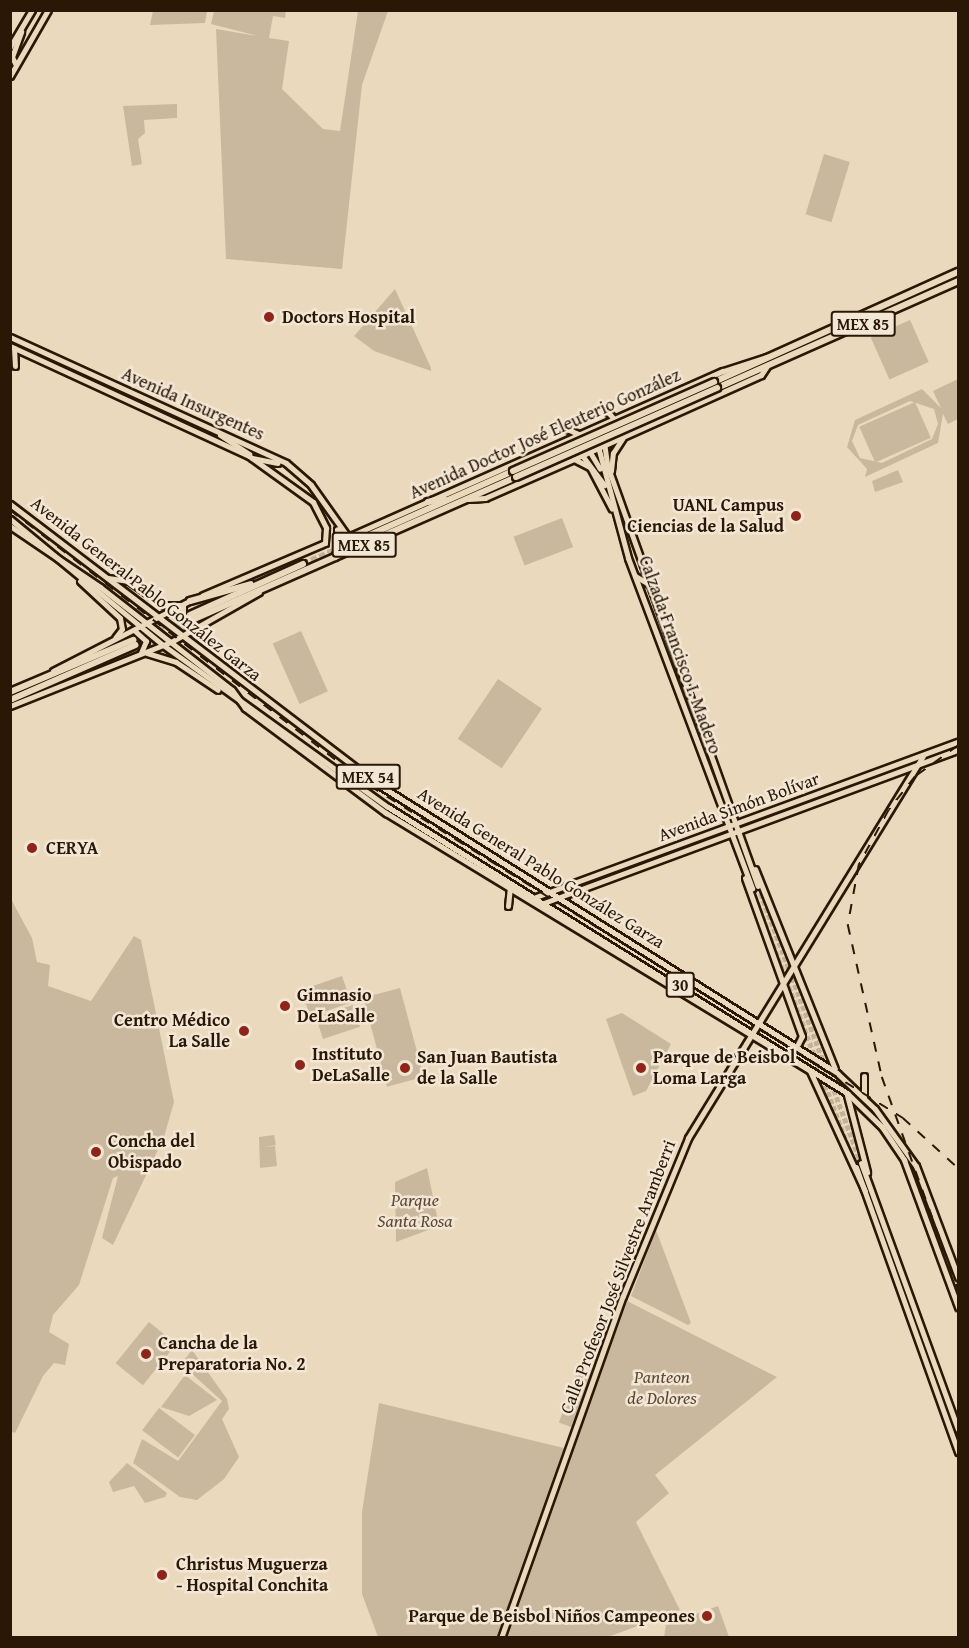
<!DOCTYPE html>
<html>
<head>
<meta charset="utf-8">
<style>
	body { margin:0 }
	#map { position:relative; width:969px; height:1648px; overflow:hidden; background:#ebd9bd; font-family:"Gentium Book Plus",serif }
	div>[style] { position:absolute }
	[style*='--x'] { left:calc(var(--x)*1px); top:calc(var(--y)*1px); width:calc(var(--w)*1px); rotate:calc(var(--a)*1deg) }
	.green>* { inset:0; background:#cab89e; transform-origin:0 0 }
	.major-tunnel>* { height:5px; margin-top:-2.5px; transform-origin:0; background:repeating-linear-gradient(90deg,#c4b298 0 5px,transparent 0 7.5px) }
	.highway-tunnel>* { height:6px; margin-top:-3px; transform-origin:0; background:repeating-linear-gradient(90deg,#c4b298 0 6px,transparent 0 9px) }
	.roads { filter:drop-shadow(2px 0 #2a1806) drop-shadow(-2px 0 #2a1806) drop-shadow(0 2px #2a1806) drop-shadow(0 -2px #2a1806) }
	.major>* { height:5px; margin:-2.5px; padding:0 2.5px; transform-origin:2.5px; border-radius:2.5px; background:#ebd9bd }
	.highway>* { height:6px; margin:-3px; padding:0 3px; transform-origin:3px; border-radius:3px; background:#ebd9bd }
	.rail>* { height:1.5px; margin-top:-0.75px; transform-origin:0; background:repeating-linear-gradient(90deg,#2a1806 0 10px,transparent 0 20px) }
	.bridges { filter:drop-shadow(2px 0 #2a1806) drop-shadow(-2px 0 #2a1806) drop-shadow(0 2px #2a1806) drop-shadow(0 -2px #2a1806) }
	.highway-bridge>* { height:6px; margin:-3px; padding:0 3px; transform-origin:3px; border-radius:3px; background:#ebd9bd }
	.dots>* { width:16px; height:16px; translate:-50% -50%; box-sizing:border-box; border:3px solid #f2e6d4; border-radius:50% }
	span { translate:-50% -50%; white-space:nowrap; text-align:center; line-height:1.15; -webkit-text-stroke:5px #f2e6d4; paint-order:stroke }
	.shield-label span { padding:2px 4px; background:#f2e6d4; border:2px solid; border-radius:4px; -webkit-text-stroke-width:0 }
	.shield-label { font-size:16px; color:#2a1806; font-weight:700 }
	.poi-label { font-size:18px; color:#2a1806; font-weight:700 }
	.left { translate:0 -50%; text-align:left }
	.right { translate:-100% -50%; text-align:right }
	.street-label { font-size:18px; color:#2a1806 }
	.park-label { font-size:18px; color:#5a4834; font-style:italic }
	.frame { position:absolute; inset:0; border:12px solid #2a1806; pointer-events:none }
</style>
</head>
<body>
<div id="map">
	<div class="green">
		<i style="clip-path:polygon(153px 11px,153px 10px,207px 11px,205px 23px,150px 25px)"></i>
		<i style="clip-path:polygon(214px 11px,286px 11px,285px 18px,273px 16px,269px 38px,289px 41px,282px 89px,323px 129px,340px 131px,358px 11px,388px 11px,362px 85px,342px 269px,226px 259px,216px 29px,258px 36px,211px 24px)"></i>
		<i style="clip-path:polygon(177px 104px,177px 118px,144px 120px,145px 133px,138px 139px,142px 164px,132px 166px,123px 106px)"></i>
		<i style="left:824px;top:154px;width:27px;height:63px;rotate:17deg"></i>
		<i style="clip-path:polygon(395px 289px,431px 368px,431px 371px,374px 351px,354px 336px)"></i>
		<i style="left:910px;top:320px;width:46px;height:43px;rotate:66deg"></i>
		<i style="clip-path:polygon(evenodd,958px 379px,958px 419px,948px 424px,943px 414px,938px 443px,865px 477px,867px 469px,847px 447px,855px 420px,922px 389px,941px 408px,933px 391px,958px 379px,910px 401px,934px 409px,938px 424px,932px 439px,882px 463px,860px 458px,852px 441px,858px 425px,910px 401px)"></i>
		<i style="left:915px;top:402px;width:39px;height:61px;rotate:66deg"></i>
		<i style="clip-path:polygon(898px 470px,903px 482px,875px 492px,872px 481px)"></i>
		<i style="left:562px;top:518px;width:31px;height:52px;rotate:69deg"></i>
		<i style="left:301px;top:631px;width:66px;height:31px;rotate:66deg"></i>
		<i style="left:498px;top:679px;width:53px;height:72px;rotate:34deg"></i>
		<i style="clip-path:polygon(11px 899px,32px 938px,37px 962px,50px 965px,48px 986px,91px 1001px,134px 936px,141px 940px,174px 1102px,164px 1137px,113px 1245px,102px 1238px,118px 1176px,113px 1178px,79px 1285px,53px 1315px,49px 1332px,69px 1344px,65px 1365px,54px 1363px,43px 1376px,15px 1433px,10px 1431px)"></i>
		<i style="left:342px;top:976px;width:28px;height:43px;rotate:71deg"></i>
		<i style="left:400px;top:988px;width:92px;height:38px;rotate:75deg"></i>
		<i style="left:353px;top:1005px;width:23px;height:39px;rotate:72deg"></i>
		<i style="clip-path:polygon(622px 1013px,671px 1044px,646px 1091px,633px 1096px,606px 1019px)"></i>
		<i style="clip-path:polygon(274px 1135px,276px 1145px,263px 1147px,275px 1146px,277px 1166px,260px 1168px,259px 1137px)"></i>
		<i style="clip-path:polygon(427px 1168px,439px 1226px,396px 1242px,395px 1182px)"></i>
		<i style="clip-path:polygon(656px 1230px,691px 1323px,688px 1325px,631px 1296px)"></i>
		<i style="clip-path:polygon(627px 1301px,777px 1377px,655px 1475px,669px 1493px,636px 1522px,680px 1610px,608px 1637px,506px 1637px)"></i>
		<i style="left:149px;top:1322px;width:35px;height:53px;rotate:39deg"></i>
		<i style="left:590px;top:1337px;width:15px;height:91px;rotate:20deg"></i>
		<i style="clip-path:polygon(192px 1350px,227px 1399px,229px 1409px,222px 1419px,239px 1457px,224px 1479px,197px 1500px,180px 1497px,133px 1463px,142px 1439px,178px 1461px,222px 1401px,181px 1364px)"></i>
		<i style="clip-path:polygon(185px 1375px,217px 1400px,189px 1416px,161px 1407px)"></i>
		<i style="clip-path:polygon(379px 1403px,564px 1448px,498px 1637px,378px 1637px,362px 1594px,362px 1512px)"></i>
		<i style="left:159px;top:1408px;width:45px;height:28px;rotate:37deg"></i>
		<i style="clip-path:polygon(127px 1463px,167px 1493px,165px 1497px,145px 1503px,134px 1486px,113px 1492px,109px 1482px)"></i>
		<i style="clip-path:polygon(718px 1606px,729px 1637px,664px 1637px,666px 1625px)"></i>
	</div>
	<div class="major-tunnel">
		<i style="--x:758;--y:886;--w:296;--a:69.6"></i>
		<i style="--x:752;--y:888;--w:298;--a:69.6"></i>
	</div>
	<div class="highway-tunnel">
		<i style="--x:303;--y:564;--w:58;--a:-23.5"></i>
		<i style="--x:133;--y:640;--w:62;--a:-23.7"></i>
		<i style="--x:135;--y:645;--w:60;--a:-24.4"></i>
	</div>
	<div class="roads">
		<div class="major">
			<i style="--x:10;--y:47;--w:43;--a:-59.3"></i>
			<i style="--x:16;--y:65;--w:9;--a:-117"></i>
			<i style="--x:12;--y:57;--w:27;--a:-70"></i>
			<i style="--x:10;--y:76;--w:76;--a:-60.1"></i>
			<i style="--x:10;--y:337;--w:303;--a:24.5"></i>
			<i style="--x:286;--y:463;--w:33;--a:41"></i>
			<i style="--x:311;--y:485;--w:64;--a:54.6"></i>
			<i style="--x:348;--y:537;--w:410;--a:-23.9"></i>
			<i style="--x:723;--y:371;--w:46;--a:-17.7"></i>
			<i style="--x:10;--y:346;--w:263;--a:24.7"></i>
			<i style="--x:249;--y:456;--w:79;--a:35.7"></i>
			<i style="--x:313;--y:502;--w:29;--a:63"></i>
			<i style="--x:326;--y:528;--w:15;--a:94"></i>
			<i style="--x:325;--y:543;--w:133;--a:156.9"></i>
			<i style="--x:14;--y:348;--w:18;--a:87"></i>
			<i style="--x:605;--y:409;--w:15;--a:48"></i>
			<i style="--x:602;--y:428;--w:37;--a:82"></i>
			<i style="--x:607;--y:465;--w:447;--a:70.3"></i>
			<i style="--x:569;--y:430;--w:13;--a:23"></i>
			<i style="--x:220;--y:435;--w:35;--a:33"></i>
			<i style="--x:596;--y:439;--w:123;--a:74.9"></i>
			<i style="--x:628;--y:558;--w:353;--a:69.4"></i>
			<i style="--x:588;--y:449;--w:23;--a:59"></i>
			<i style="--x:581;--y:454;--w:39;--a:53"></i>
			<i style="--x:252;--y:458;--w:26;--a:11"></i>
			<i style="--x:574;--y:459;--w:18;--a:27"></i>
			<i style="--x:590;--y:467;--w:47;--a:62.4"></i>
			<i style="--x:611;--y:471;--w:18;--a:-84"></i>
			<i style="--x:613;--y:453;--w:17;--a:-57"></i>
			<i style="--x:468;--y:499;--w:17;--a:-3"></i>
			<i style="--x:485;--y:498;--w:109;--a:-23.7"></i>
			<i style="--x:585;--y:454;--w:193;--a:-24.2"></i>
			<i style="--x:761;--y:375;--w:11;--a:-56"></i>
			<i style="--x:10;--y:504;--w:464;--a:37.3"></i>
			<i style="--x:379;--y:785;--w:541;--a:32.16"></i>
			<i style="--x:837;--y:1073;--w:52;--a:43.5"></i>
			<i style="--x:875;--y:1109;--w:70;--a:54.3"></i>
			<i style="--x:916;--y:1166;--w:119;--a:69.3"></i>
			<i style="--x:10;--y:519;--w:198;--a:39.5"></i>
			<i style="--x:163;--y:645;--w:277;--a:35.8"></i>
			<i style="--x:388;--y:807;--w:541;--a:31.93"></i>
			<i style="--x:847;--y:1093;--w:49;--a:44.2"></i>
			<i style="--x:882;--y:1127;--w:40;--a:56"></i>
			<i style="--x:904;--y:1160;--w:157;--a:69.8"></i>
			<i style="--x:10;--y:526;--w:109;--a:34.1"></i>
			<i style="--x:100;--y:587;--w:167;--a:38"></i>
			<i style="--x:232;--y:690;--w:22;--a:54"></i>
			<i style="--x:245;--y:708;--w:176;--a:36.7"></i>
			<i style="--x:386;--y:813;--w:496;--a:31.3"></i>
			<i style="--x:810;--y:1071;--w:132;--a:65.4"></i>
			<i style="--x:635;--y:576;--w:20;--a:30"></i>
			<i style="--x:108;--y:578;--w:21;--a:8"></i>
			<i style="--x:129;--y:581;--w:42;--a:34.4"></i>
			<i style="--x:164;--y:605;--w:18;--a:0"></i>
			<i style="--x:80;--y:581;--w:54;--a:42.8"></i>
			<i style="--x:120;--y:618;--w:11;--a:80"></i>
			<i style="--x:122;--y:629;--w:11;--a:128"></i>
			<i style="--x:183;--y:605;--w:16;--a:90"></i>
			<i style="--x:183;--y:621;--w:13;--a:42"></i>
			<i style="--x:135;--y:631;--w:15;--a:42"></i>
			<i style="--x:146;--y:641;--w:13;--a:113"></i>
			<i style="--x:147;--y:653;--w:30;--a:17"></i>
			<i style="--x:176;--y:662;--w:50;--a:33.7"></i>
			<i style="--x:53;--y:671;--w:155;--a:-27.2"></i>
			<i style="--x:10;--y:706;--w:173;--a:-21.7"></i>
			<i style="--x:171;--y:642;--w:101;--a:-29.6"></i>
			<i style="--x:755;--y:869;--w:215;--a:68.2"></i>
			<i style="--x:745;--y:878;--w:168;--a:70.2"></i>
			<i style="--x:802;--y:1036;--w:9;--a:117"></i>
			<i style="--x:533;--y:898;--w:453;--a:-20.2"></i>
			<i style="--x:541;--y:904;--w:445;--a:-20.3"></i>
			<i style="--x:508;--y:906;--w:18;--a:-84"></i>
			<i style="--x:847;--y:1095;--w:80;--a:75.4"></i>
			<i style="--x:864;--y:1097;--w:21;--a:-90"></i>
			<i style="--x:861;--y:1163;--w:283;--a:70"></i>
			<i style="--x:856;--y:1167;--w:303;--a:70.3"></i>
			<i style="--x:501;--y:1638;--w:363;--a:-70.4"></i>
			<i style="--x:623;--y:1296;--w:171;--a:-67.6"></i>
			<i style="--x:688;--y:1138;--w:448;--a:-58.4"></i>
		</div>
		<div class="highway">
			<i style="--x:714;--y:382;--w:268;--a:-24.3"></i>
			<i style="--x:717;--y:388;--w:264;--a:-23.9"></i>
			<i style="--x:428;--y:502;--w:16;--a:-15"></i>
			<i style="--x:356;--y:541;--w:172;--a:-24"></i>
			<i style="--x:335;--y:557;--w:13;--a:-61"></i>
			<i style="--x:341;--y:546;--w:16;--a:-101"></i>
			<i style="--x:190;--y:601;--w:63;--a:-15.6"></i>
			<i style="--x:190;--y:615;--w:124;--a:-24.3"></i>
			<i style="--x:192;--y:620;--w:354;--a:-23.8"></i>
			<i style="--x:10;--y:692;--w:134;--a:-22.9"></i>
			<i style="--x:10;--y:700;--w:137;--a:-23.7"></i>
		</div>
	</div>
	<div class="rail">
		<i style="--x:10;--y:510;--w:454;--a:37.5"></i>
		<i style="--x:370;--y:786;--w:628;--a:31.92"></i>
		<i style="--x:903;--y:1118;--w:74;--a:42.3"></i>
		<i style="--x:958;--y:746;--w:53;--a:144.2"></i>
		<i style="--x:915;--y:777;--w:42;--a:128.2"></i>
		<i style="--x:889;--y:810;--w:63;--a:118.6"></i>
		<i style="--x:859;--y:865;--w:61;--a:100.4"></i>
		<i style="--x:848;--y:925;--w:156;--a:77.4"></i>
		<i style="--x:882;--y:1077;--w:225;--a:70.3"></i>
	</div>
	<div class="bridges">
		<div class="highway-bridge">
			<i style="--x:513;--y:471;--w:220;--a:-23.9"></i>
			<i style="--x:516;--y:477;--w:220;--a:-23.9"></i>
		</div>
	</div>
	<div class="dots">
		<i style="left:269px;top:317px;background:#8f2418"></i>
		<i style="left:796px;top:516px;background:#8f2418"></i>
		<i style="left:32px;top:848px;background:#8f2418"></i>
		<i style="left:285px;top:1006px;background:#8f2418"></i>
		<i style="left:244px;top:1031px;background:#8f2418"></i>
		<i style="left:300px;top:1065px;background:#8f2418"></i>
		<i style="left:405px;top:1068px;background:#8f2418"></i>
		<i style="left:641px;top:1068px;background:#8f2418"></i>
		<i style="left:96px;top:1152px;background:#8f2418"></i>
		<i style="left:146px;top:1354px;background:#8f2418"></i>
		<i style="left:162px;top:1575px;background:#8f2418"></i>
		<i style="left:707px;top:1616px;background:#8f2418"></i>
	</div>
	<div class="shield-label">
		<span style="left:863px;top:324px">MEX 85</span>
		<span style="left:364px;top:545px">MEX 85</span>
		<span style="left:368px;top:777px">MEX 54</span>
		<span style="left:680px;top:985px">30</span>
	</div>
	<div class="poi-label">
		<span class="left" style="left:282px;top:317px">Doctors Hospital</span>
		<span class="right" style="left:784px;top:516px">UANL Campus<br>Ciencias de la Salud</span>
		<span class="left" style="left:46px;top:848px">CERYA</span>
		<span class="left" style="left:297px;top:1006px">Gimnasio<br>DeLaSalle</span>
		<span class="right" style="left:230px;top:1031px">Centro Médico<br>La Salle</span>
		<span class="left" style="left:312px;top:1065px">Instituto<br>DeLaSalle</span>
		<span class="left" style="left:417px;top:1068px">San Juan Bautista<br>de la Salle</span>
		<span class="left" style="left:653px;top:1068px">Parque de Beisbol<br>Loma Larga</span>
		<span class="left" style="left:108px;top:1152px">Concha del<br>Obispado</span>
		<span class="left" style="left:158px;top:1354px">Cancha de la<br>Preparatoria No. 2</span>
		<span class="left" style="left:176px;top:1575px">Christus Muguerza<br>- Hospital Conchita</span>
		<span class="right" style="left:695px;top:1616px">Parque de Beisbol Niños Campeones</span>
	</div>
	<div class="street-label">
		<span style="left:193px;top:404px;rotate:24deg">Avenida Insurgentes</span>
		<span style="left:545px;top:434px;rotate:-24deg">Avenida Doctor José Eleuterio González</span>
		<span style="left:146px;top:589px;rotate:38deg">Avenida General Pablo González Garza</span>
		<span style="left:680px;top:655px;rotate:70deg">Calzada Francisco I. Madero</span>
		<span style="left:739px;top:807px;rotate:-20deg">Avenida Simón Bolívar</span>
		<span style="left:541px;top:868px;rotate:32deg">Avenida General Pablo González Garza</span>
		<span style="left:618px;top:1277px;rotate:-69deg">Calle Profesor José Silvestre Aramberri</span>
	</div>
	<div class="park-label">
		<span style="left:415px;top:1211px">Parque<br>Santa Rosa</span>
		<span style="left:662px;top:1388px">Panteon<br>de Dolores</span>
	</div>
	<div class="frame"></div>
</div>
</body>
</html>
